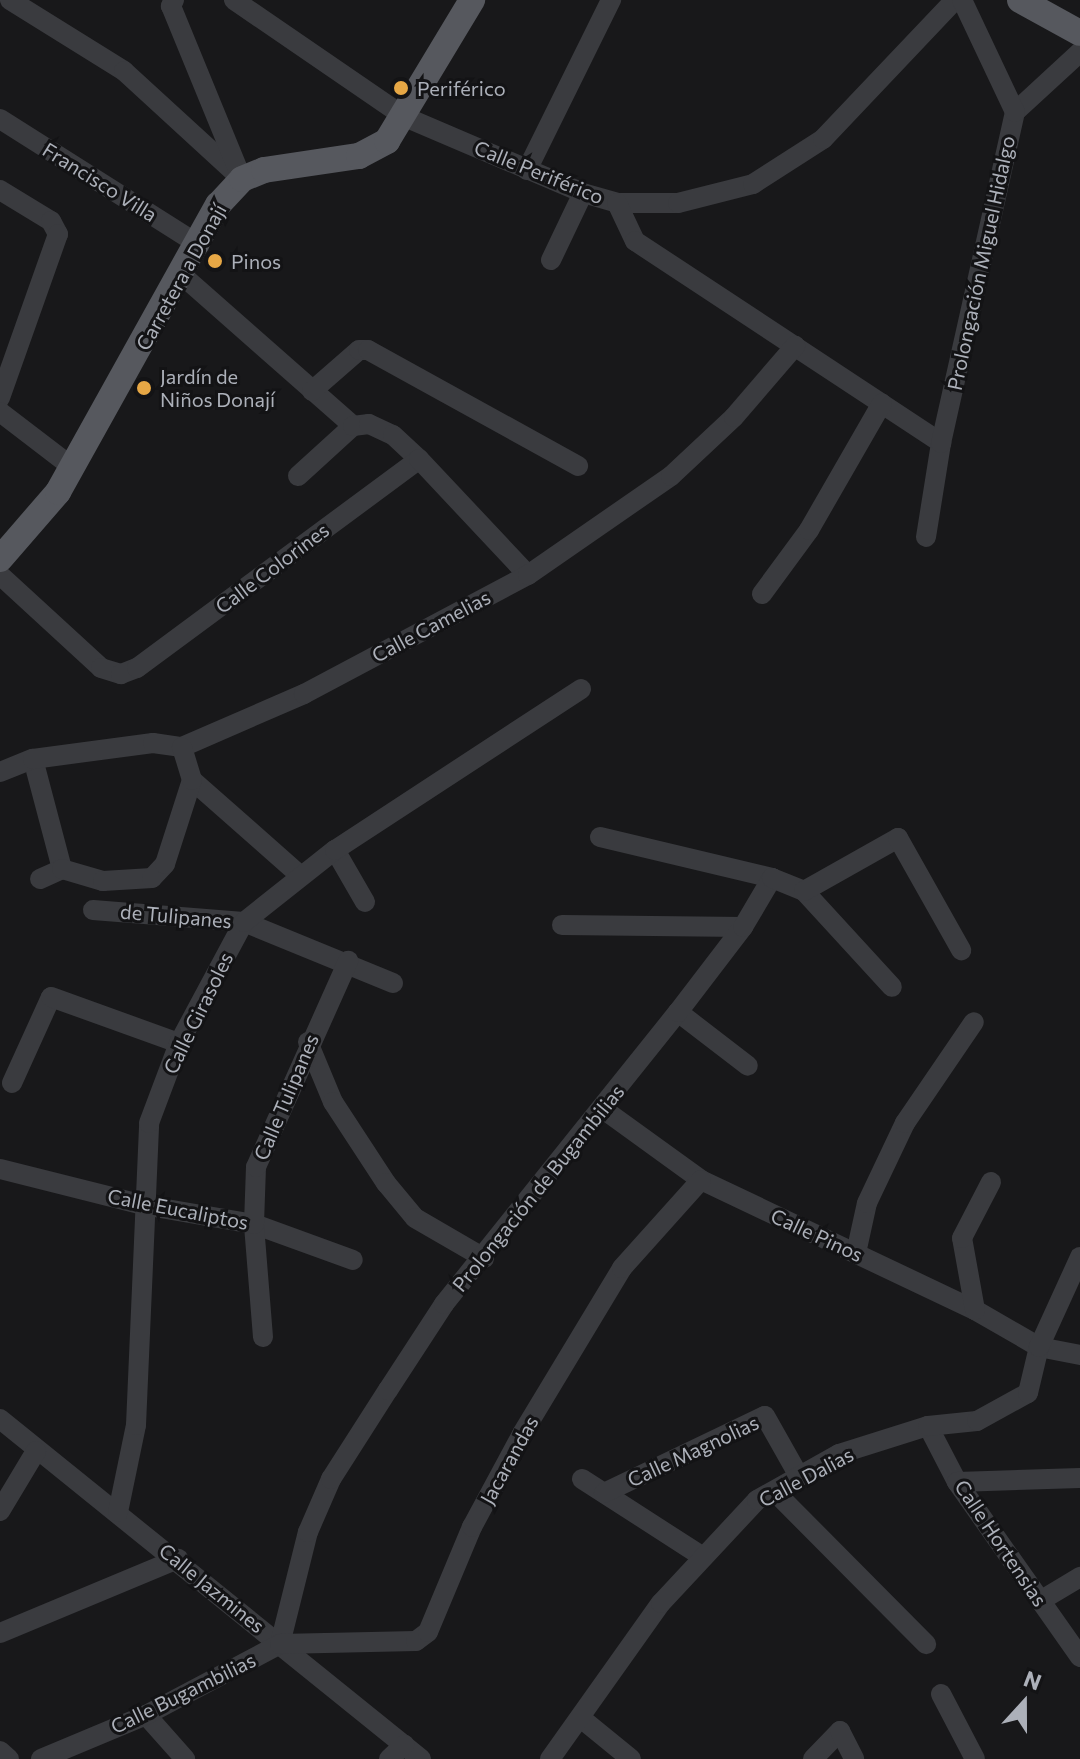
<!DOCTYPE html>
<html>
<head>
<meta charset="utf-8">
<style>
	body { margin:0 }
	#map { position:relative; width:1080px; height:1759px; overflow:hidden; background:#18181a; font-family:Commissioner,sans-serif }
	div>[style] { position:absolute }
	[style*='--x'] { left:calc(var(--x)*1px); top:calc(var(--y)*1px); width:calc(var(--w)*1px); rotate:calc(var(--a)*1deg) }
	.minor>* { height:20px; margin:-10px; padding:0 10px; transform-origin:10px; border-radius:10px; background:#3a3b3f }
	.major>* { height:26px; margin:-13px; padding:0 13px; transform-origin:13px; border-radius:13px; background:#56585e }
	.dots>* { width:22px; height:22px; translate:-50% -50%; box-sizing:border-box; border:4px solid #131315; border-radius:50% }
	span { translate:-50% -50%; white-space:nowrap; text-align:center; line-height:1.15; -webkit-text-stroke:6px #131315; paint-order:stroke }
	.poi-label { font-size:20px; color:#acb0b9 }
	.left { translate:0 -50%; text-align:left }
	.street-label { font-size:20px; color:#acb0b9 }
	.north { position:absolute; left:984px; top:1663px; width:80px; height:80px; -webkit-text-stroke:6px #131315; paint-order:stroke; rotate:21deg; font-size:22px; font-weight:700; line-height:32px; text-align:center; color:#acb0b9 }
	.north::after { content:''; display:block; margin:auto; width:28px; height:36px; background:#acb0b9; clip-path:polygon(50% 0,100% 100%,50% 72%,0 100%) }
</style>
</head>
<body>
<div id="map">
	<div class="minor">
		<i style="--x:10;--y:0;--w:134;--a:31.9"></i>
		<i style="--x:124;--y:71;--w:160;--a:42.5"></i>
		<i style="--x:174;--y:0;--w:7;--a:117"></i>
		<i style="--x:171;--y:6;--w:187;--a:67.7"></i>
		<i style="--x:234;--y:0;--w:207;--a:34.4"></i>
		<i style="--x:405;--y:117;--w:194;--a:23.1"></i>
		<i style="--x:583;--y:193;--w:35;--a:16"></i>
		<i style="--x:617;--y:203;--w:61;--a:0"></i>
		<i style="--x:678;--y:203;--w:77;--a:-14.2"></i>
		<i style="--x:753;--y:184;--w:83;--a:-32.7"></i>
		<i style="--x:823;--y:139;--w:192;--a:-46.5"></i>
		<i style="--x:1015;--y:112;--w:88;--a:-42.7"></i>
		<i style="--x:0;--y:119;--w:236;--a:32.3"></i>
		<i style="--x:527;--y:170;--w:190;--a:-63.7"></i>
		<i style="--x:0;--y:190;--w:60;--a:31.3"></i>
		<i style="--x:51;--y:221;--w:15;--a:62"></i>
		<i style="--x:58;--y:234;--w:174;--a:109.5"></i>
		<i style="--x:617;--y:203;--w:42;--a:64.7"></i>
		<i style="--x:635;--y:241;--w:367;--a:33.4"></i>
		<i style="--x:551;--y:260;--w:74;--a:-64.5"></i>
		<i style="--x:183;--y:276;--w:227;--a:41.4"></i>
		<i style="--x:312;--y:391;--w:62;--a:-41.1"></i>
		<i style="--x:359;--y:350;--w:9;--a:0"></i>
		<i style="--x:368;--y:350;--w:240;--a:28.9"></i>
		<i style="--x:0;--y:412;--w:91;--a:37.4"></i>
		<i style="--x:298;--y:476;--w:74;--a:-42.3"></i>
		<i style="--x:353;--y:426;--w:16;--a:-7"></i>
		<i style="--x:369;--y:424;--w:26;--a:25"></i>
		<i style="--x:393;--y:435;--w:35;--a:43"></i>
		<i style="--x:926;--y:537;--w:95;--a:-80.9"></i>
		<i style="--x:941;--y:443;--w:339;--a:-77.4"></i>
		<i style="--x:1015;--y:112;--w:124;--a:-115.3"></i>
		<i style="--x:0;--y:575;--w:137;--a:42.6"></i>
		<i style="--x:101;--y:668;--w:21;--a:17"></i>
		<i style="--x:121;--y:674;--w:17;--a:-21"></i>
		<i style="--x:137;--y:668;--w:351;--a:-36.5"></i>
		<i style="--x:419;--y:459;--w:159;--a:46.8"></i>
		<i style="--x:762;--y:594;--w:79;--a:-53.7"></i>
		<i style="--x:809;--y:530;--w:146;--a:-60.1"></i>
		<i style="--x:33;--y:759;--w:114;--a:75.2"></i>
		<i style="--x:0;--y:772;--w:35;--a:-22"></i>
		<i style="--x:33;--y:759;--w:121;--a:-7.6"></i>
		<i style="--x:153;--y:743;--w:29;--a:8"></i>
		<i style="--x:182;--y:747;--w:133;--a:-23.5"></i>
		<i style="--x:304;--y:694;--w:254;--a:-28"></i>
		<i style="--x:528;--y:575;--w:174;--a:-34.7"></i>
		<i style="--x:671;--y:476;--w:86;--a:-43.1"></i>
		<i style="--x:734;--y:417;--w:94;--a:-49.3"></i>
		<i style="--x:192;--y:780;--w:145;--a:41.4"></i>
		<i style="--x:600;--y:837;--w:177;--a:13.4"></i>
		<i style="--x:335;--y:850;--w:60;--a:60"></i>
		<i style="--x:40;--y:879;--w:24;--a:-24"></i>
		<i style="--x:62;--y:869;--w:43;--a:16.3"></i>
		<i style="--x:103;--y:881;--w:49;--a:-3.5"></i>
		<i style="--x:152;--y:878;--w:19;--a:-47"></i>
		<i style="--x:165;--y:864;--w:88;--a:-72.2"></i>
		<i style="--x:192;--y:780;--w:34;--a:-107"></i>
		<i style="--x:804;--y:891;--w:130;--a:47.5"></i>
		<i style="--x:93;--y:910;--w:151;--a:4.5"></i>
		<i style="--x:244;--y:922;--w:161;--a:22.3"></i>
		<i style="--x:562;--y:925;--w:181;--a:0.6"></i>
		<i style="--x:678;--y:1012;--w:88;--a:37.6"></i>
		<i style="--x:308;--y:1042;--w:65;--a:67.4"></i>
		<i style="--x:333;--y:1102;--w:97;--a:56.8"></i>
		<i style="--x:386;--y:1183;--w:45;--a:50.4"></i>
		<i style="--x:415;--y:1218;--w:80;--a:30.1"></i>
		<i style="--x:12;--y:1083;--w:94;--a:-65.6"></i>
		<i style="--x:51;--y:997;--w:136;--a:19.8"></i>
		<i style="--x:603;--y:1109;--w:121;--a:35.9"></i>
		<i style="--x:701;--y:1180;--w:303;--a:25.4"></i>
		<i style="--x:975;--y:1310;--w:74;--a:30"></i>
		<i style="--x:1039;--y:1347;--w:42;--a:11"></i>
		<i style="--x:0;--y:1169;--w:147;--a:14.1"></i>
		<i style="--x:143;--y:1205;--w:113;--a:9.7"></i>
		<i style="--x:254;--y:1224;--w:105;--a:20"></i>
		<i style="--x:856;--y:1253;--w:51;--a:-77.6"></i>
		<i style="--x:867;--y:1203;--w:89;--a:-64.6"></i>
		<i style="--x:905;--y:1123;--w:122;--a:-55.7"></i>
		<i style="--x:975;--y:1310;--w:73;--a:-100.2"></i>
		<i style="--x:962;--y:1238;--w:63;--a:-62.6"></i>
		<i style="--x:263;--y:1337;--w:113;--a:-94.6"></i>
		<i style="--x:254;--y:1224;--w:57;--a:-88"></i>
		<i style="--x:256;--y:1167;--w:226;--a:-65.9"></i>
		<i style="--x:0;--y:1419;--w:541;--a:38.92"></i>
		<i style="--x:928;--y:1426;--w:63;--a:62.6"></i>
		<i style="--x:957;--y:1482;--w:214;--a:54.9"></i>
		<i style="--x:582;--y:1479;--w:144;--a:32.8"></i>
		<i style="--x:957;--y:1482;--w:123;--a:-1.9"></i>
		<i style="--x:774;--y:1491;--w:216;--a:45.2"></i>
		<i style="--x:604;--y:1493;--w:178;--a:-25.6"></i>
		<i style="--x:765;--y:1416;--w:69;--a:60.5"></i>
		<i style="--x:0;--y:1511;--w:70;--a:-59"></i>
		<i style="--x:118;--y:1512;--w:89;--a:-78.3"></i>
		<i style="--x:136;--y:1425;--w:302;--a:-87.5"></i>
		<i style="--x:149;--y:1123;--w:85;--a:-69.4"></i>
		<i style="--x:179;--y:1043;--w:137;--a:-61.8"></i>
		<i style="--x:244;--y:922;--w:116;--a:-38.4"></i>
		<i style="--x:335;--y:850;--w:294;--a:-33.2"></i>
		<i style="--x:1040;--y:1601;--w:47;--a:-31"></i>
		<i style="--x:0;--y:1633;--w:193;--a:-22.6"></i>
		<i style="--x:280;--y:1644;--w:115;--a:-76"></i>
		<i style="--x:308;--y:1532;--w:58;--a:-66.5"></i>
		<i style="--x:331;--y:1479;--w:106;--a:-57.4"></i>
		<i style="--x:388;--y:1390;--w:103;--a:-56.9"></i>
		<i style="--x:444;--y:1304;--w:374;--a:-51.3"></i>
		<i style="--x:678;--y:1012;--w:107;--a:-52.6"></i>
		<i style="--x:743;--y:927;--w:57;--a:-59.4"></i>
		<i style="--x:772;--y:878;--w:35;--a:22"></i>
		<i style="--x:804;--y:891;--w:108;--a:-29.4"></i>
		<i style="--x:898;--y:838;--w:129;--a:60.6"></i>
		<i style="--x:941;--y:1694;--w:73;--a:62.4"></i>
		<i style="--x:146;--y:1715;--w:59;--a:48.4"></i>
		<i style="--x:582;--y:1719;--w:63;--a:39.2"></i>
		<i style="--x:0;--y:1751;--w:12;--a:42"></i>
		<i style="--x:41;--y:1759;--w:114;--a:-22.7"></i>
		<i style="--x:146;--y:1715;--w:152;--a:-27.9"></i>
		<i style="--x:280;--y:1644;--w:136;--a:-1.3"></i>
		<i style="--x:416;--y:1641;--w:15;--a:-37"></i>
		<i style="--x:428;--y:1632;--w:114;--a:-67.3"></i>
		<i style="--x:472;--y:1527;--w:106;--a:-61.7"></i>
		<i style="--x:522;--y:1434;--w:194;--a:-58.9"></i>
		<i style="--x:622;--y:1268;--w:118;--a:-48.1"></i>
		<i style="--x:389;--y:1759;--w:21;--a:-43"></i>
		<i style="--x:550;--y:1759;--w:191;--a:-54.6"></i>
		<i style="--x:661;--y:1603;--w:141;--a:-47"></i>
		<i style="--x:757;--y:1500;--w:94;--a:-29.3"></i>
		<i style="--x:839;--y:1454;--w:93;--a:-17.5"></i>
		<i style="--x:928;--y:1426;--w:49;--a:-5.8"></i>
		<i style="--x:977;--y:1421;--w:58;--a:-28.8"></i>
		<i style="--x:1028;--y:1393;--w:47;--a:-76.6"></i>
		<i style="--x:1039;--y:1347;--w:99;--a:-65.5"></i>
		<i style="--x:813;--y:1759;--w:39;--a:-46"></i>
		<i style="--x:840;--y:1731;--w:31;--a:63"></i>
	</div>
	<div class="major">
		<i style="--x:1020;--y:0;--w:68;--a:28.8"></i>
		<i style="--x:0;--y:559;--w:89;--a:-49.1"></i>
		<i style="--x:58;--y:492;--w:329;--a:-60.9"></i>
		<i style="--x:218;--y:205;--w:35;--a:-47"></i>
		<i style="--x:242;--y:179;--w:24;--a:-22"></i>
		<i style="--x:264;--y:170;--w:96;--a:-8.4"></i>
		<i style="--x:359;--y:156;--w:32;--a:-28"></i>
		<i style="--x:387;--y:141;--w:165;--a:-58.9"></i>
	</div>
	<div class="dots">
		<i style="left:401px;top:88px;background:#e6a745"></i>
		<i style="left:215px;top:261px;background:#e6a745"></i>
		<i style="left:144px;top:388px;background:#e6a745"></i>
	</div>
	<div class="poi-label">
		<span class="left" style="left:417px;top:88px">Periférico</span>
		<span class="left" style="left:231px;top:261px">Pinos</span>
		<span class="left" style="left:160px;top:388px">Jardín de<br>Niños Donají</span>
	</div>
	<div class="street-label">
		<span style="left:539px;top:172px;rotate:22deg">Calle Periférico</span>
		<span style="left:100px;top:182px;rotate:32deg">Francisco Villa</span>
		<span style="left:981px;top:263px;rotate:-78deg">Prolongación Miguel Hidalgo</span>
		<span style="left:181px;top:277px;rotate:-61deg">Carretera a Donají</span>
		<span style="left:272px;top:568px;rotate:-37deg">Calle Colorines</span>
		<span style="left:431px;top:626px;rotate:-28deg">Calle Camelias</span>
		<span style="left:176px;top:916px;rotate:5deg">de Tulipanes</span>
		<span style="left:198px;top:1013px;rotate:-64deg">Calle Girasoles</span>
		<span style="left:286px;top:1097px;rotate:-67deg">Calle Tulipanes</span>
		<span style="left:538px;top:1188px;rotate:-51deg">Prolongación de Bugambilias</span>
		<span style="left:178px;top:1209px;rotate:11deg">Calle Eucaliptos</span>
		<span style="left:817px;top:1235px;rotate:25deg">Calle Pinos</span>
		<span style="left:693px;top:1451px;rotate:-25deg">Calle Magnolias</span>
		<span style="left:509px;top:1460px;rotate:-61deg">Jacarandas</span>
		<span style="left:806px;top:1477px;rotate:-28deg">Calle Dalias</span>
		<span style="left:1001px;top:1543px;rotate:56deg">Calle Hortensias</span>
		<span style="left:212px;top:1588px;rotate:39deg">Calle Jazmines</span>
		<span style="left:183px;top:1693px;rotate:-26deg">Calle Bugambilias</span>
	</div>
	<div class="north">N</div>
</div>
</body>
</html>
